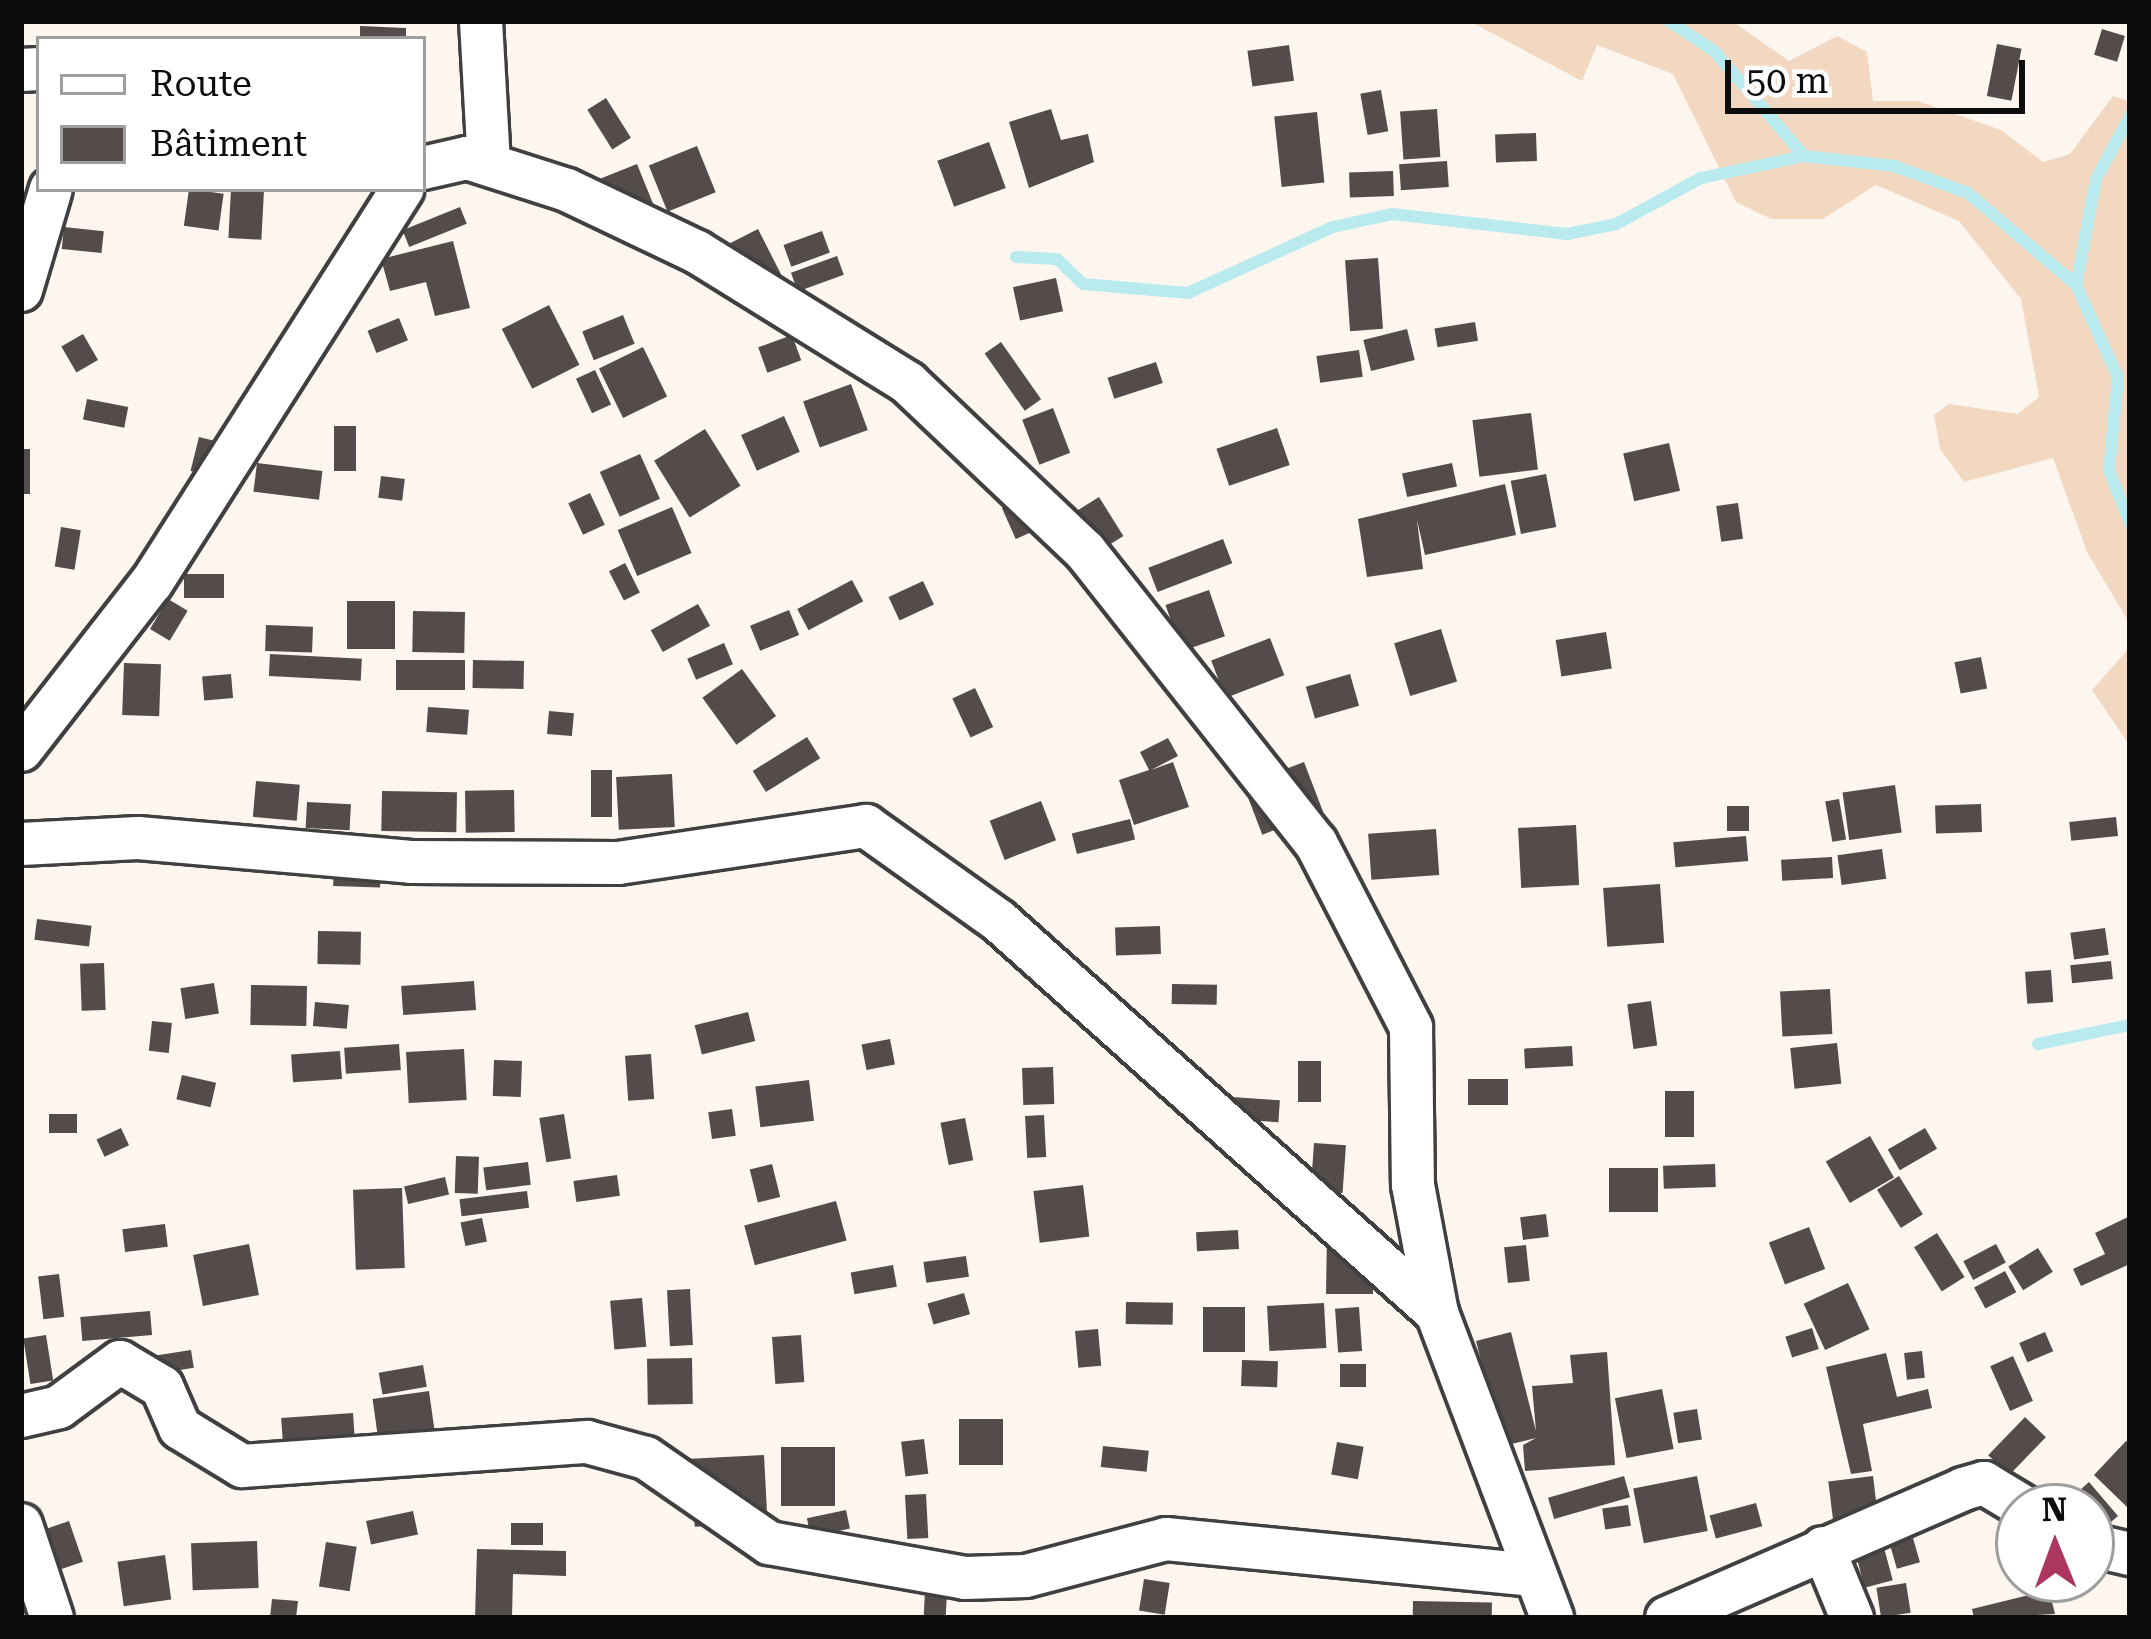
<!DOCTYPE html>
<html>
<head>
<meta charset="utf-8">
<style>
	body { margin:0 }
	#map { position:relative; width:2151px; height:1639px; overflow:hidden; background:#fdf6ef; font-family:"Roboto Serif",serif }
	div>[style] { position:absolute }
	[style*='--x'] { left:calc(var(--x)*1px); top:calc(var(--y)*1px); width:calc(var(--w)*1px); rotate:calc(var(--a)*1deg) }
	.sand>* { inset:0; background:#f3d8c1 }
	.stream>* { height:12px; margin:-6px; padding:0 6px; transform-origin:6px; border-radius:6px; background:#b9ebee }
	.building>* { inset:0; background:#544b4b; transform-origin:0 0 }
	.roads { filter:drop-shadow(3px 0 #404040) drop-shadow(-3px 0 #404040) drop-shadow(0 3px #404040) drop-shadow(0 -3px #404040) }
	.minor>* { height:42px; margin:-21px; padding:0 21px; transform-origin:21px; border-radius:21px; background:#fff }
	span { translate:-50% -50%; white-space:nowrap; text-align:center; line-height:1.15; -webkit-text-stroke:12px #fff; paint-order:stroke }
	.frame { position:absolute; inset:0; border:24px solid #0d0d0d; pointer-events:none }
	.legend { position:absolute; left:36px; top:36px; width:390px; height:156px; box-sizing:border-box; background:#fff; border:3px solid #9e9e9e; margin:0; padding:15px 21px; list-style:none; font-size:36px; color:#0d0d0d }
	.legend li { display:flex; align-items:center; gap:24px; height:60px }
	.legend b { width:60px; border:3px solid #9e9e9e }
	.north { position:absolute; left:1995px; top:1483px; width:120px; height:120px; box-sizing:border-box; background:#fff; border:3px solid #9e9e9e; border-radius:50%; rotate:359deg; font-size:33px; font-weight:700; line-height:48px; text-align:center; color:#0d0d0d }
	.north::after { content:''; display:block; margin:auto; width:42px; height:54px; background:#ac3660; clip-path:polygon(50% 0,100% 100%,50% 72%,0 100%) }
	.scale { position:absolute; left:1725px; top:60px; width:300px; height:54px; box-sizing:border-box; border:6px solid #0d0d0d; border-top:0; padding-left:15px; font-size:36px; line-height:42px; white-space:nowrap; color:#0d0d0d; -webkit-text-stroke:9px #fff; paint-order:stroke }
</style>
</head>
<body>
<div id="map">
	<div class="sand">
		<i style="clip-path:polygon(1469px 21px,1732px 21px,1789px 61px,1837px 36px,1867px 52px,1873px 101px,1918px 101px,2001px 130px,2043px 162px,2070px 154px,2113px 96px,2130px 101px,2130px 624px,2087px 552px,2053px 458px,1964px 482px,1940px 449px,1934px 415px,1949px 404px,2018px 414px,2039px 397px,2021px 299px,1959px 221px,1876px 185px,1823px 219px,1771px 219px,1736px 202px,1673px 74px,1597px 45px,1582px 81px)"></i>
		<i style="clip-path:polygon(2130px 647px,2130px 746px,2092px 690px)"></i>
	</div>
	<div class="stream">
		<i style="--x:1669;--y:21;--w:54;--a:33.7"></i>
		<i style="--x:1714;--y:51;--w:138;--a:49.4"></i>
		<i style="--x:1804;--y:156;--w:91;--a:6.3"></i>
		<i style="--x:1894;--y:166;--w:79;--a:20"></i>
		<i style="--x:1968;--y:193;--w:142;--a:40.4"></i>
		<i style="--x:2076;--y:285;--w:101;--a:65.5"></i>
		<i style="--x:2118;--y:377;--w:94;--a:95.5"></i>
		<i style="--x:2109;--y:471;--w:56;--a:68"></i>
		<i style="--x:1016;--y:257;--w:41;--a:2.8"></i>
		<i style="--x:1057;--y:259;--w:36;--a:44"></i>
		<i style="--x:1083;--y:284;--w:105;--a:4.9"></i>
		<i style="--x:1188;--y:293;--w:159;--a:-24.5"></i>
		<i style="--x:1333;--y:227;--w:60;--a:-12.4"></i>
		<i style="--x:1392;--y:214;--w:176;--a:6.5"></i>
		<i style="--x:1567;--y:234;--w:50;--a:-11.5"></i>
		<i style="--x:1616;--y:224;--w:97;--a:-28.4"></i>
		<i style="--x:1701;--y:178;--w:105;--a:-12.1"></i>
		<i style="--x:2076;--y:285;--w:108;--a:-79.3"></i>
		<i style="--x:2096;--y:179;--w:72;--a:-61.6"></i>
		<i style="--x:2038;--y:1044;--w:94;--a:-11.7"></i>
	</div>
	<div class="building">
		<i style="clip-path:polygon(360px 26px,406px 28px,406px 39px,360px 39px)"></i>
		<i style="left:2102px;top:29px;width:24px;height:27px;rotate:17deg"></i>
		<i style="left:1997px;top:44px;width:25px;height:53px;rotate:11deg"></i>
		<i style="left:1289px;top:45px;width:36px;height:42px;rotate:82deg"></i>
		<i style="left:1381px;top:90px;width:42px;height:21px;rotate:80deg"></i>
		<i style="left:606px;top:98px;width:47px;height:22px;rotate:58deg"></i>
		<i style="clip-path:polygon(1051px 109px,1061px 140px,1088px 134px,1094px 162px,1029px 188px,1009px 122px)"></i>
		<i style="left:1437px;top:109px;width:48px;height:37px;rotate:86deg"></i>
		<i style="left:1317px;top:112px;width:71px;height:43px;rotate:84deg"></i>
		<i style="left:1536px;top:133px;width:28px;height:41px;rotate:88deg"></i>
		<i style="left:989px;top:142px;width:49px;height:55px;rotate:70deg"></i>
		<i style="left:697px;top:146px;width:50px;height:52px;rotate:68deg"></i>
		<i style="left:1447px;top:161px;width:26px;height:48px;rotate:86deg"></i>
		<i style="clip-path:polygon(637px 164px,656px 211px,592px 182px)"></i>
		<i style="left:1393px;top:171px;width:25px;height:44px;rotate:88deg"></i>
		<i style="left:189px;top:189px;width:35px;height:37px;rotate:8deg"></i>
		<i style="left:231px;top:189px;width:33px;height:49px;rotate:3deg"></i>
		<i style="left:460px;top:207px;width:18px;height:62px;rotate:68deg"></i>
		<i style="left:64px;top:227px;width:40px;height:22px;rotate:6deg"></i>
		<i style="left:758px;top:229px;width:51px;height:43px;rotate:63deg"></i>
		<i style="left:822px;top:231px;width:23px;height:41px;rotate:70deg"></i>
		<i style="clip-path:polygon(453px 241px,470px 308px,435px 316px,426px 282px,390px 291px,381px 259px)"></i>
		<i style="left:837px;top:256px;width:20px;height:49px;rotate:70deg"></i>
		<i style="left:1378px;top:258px;width:71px;height:33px;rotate:86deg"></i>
		<i style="left:1056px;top:278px;width:34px;height:44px;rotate:78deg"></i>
		<i style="left:549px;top:305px;width:67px;height:53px;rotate:63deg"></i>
		<i style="left:623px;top:315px;width:31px;height:44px;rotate:68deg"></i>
		<i style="left:399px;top:318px;width:24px;height:34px;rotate:68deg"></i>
		<i style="left:1475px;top:322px;width:19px;height:41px;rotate:81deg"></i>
		<i style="left:1407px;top:329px;width:32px;height:45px;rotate:76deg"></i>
		<i style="left:83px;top:334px;width:30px;height:25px;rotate:60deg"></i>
		<i style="left:792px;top:335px;width:27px;height:36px;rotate:70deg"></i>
		<i style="left:1001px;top:342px;width:70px;height:20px;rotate:55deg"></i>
		<i style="left:643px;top:347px;width:55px;height:49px;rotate:64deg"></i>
		<i style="left:1359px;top:350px;width:27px;height:43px;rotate:82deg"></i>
		<i style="left:1156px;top:362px;width:22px;height:51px;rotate:72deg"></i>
		<i style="left:595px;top:370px;width:38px;height:21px;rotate:65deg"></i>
		<i style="left:851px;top:384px;width:49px;height:51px;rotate:70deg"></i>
		<i style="left:87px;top:399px;width:42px;height:21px;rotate:11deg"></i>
		<i style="left:1053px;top:408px;width:48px;height:33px;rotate:69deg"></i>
		<i style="left:1531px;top:413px;width:57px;height:59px;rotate:83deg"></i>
		<i style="left:784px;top:416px;width:39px;height:47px;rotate:66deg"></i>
		<i style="left:334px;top:426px;width:22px;height:45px"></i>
		<i style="left:1277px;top:428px;width:39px;height:64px;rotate:71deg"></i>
		<i style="left:705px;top:429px;width:67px;height:60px;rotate:58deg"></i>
		<i style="left:199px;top:437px;width:25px;height:35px;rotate:14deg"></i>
		<i style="left:1669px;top:443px;width:49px;height:47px;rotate:77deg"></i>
		<i style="left:21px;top:449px;width:9px;height:45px"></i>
		<i style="left:640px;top:454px;width:49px;height:44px;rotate:66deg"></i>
		<i style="left:257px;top:463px;width:66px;height:29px;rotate:7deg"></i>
		<i style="left:1452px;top:463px;width:24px;height:51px;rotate:78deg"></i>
		<i style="left:1546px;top:474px;width:54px;height:36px;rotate:79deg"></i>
		<i style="left:381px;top:476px;width:24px;height:22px;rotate:7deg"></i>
		<i style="clip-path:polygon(1505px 484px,1516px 535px,1425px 555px,1417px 520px,1423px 569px,1367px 577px,1358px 519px)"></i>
		<i style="left:590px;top:493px;width:35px;height:24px;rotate:65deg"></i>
		<i style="left:1099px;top:497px;width:46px;height:31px;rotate:58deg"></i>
		<i style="left:1022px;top:499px;width:34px;height:22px;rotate:66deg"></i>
		<i style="left:1738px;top:503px;width:36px;height:22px;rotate:82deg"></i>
		<i style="left:672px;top:507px;width:50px;height:59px;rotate:67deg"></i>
		<i style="left:61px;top:527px;width:20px;height:40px;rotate:9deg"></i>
		<i style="left:1223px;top:539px;width:26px;height:80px;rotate:69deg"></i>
		<i style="left:625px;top:563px;width:33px;height:18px;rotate:63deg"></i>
		<i style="left:184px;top:574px;width:40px;height:24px"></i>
		<i style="left:852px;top:580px;width:24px;height:62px;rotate:62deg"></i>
		<i style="left:923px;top:581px;width:26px;height:38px;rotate:65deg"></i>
		<i style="left:1209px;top:590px;width:49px;height:46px;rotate:71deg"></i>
		<i style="left:168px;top:599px;width:23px;height:35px;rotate:31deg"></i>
		<i style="left:347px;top:601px;width:48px;height:48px"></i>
		<i style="left:698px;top:604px;width:25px;height:54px;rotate:61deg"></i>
		<i style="left:789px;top:610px;width:27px;height:42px;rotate:68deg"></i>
		<i style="left:413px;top:611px;width:52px;height:41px;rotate:1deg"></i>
		<i style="left:266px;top:625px;width:47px;height:26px;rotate:2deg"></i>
		<i style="left:1441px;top:629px;width:55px;height:49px;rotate:73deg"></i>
		<i style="left:1606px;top:632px;width:37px;height:51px;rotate:81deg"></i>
		<i style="left:1270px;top:638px;width:40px;height:63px;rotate:69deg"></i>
		<i style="left:724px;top:643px;width:23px;height:40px;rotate:67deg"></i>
		<i style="left:270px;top:654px;width:92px;height:22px;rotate:3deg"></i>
		<i style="left:1981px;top:657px;width:32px;height:27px;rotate:79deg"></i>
		<i style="left:465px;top:660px;width:30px;height:69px;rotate:90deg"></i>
		<i style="left:473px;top:660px;width:51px;height:28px;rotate:1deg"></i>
		<i style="left:124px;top:663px;width:37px;height:52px;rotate:2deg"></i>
		<i style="left:742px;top:669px;width:58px;height:49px;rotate:54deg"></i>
		<i style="left:231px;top:674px;width:24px;height:29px;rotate:85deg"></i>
		<i style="left:1350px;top:674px;width:33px;height:46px;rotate:74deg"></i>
		<i style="left:975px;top:688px;width:43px;height:25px;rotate:65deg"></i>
		<i style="left:428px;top:707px;width:41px;height:25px;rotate:4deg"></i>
		<i style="left:549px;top:711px;width:25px;height:23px;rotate:5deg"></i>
		<i style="left:807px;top:737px;width:25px;height:64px;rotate:58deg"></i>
		<i style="clip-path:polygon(1168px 738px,1178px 756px,1151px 770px,1173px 762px,1189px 807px,1134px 825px,1119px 780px,1149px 770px,1140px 752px)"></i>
		<i style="left:1304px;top:762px;width:53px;height:65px;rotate:69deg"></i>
		<i style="left:591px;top:770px;width:21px;height:47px"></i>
		<i style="left:672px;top:774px;width:53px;height:56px;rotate:87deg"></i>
		<i style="left:256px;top:781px;width:44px;height:36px;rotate:5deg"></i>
		<i style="left:1895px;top:785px;width:48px;height:53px;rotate:82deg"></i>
		<i style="left:514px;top:790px;width:42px;height:49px;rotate:89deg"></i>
		<i style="left:382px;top:791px;width:75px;height:40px;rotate:1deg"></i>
		<i style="left:1839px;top:799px;width:41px;height:14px;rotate:80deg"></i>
		<i style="left:1041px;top:801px;width:42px;height:55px;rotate:69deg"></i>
		<i style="left:307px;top:802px;width:44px;height:26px;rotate:3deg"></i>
		<i style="left:1981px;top:804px;width:28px;height:46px;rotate:88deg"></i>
		<i style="left:1727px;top:806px;width:22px;height:25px"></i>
		<i style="left:2116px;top:817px;width:19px;height:47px;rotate:84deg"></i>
		<i style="left:1130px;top:819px;width:21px;height:60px;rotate:76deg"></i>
		<i style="left:1576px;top:825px;width:60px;height:58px;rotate:87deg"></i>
		<i style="left:1436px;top:829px;width:46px;height:68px;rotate:86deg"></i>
		<i style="left:335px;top:833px;width:47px;height:53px;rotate:2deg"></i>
		<i style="left:1746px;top:836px;width:25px;height:73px;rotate:85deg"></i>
		<i style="left:1882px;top:849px;width:30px;height:45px;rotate:82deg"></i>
		<i style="left:1832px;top:857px;width:21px;height:51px;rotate:87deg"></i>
		<i style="left:1660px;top:884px;width:59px;height:57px;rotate:86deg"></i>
		<i style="left:37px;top:919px;width:55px;height:21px;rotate:7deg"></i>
		<i style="left:1160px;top:926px;width:28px;height:45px;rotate:88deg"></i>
		<i style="left:2105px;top:928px;width:27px;height:35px;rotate:82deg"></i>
		<i style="left:318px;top:931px;width:43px;height:33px;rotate:1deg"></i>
		<i style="left:2111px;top:961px;width:18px;height:41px;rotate:84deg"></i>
		<i style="left:104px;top:963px;width:47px;height:24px;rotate:88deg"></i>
		<i style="left:2051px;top:970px;width:32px;height:26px;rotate:86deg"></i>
		<i style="left:474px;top:981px;width:29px;height:73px;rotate:86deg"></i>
		<i style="left:214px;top:983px;width:31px;height:34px;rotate:81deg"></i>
		<i style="left:1172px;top:984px;width:45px;height:20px;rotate:1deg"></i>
		<i style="left:251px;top:985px;width:56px;height:40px;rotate:1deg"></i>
		<i style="left:1830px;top:989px;width:45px;height:50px;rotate:87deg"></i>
		<i style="left:1651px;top:1001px;width:45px;height:24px;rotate:82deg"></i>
		<i style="left:315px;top:1002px;width:34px;height:24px;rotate:5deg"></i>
		<i style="left:748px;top:1012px;width:30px;height:55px;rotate:76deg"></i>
		<i style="left:152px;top:1021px;width:20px;height:30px;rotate:6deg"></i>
		<i style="left:890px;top:1039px;width:26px;height:29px;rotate:79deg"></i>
		<i style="left:1837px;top:1043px;width:41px;height:47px;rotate:84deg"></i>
		<i style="left:399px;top:1044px;width:26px;height:55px;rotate:86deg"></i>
		<i style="left:1572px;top:1046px;width:20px;height:48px;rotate:87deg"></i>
		<i style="left:464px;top:1049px;width:51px;height:58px;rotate:87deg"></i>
		<i style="left:340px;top:1051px;width:28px;height:49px;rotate:86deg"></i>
		<i style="left:651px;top:1054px;width:45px;height:26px;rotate:86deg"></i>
		<i style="left:494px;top:1060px;width:28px;height:36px;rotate:2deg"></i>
		<i style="left:1298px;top:1061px;width:23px;height:41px"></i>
		<i style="left:1053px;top:1067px;width:37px;height:31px;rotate:88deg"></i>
		<i style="left:182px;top:1075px;width:35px;height:25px;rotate:13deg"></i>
		<i style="left:1468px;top:1079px;width:40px;height:26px"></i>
		<i style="left:809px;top:1080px;width:41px;height:54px;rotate:83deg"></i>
		<i style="left:1665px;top:1091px;width:29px;height:46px"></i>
		<i style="left:1232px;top:1097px;width:48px;height:22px;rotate:4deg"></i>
		<i style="left:732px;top:1109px;width:27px;height:24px;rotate:82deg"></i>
		<i style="left:49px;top:1114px;width:28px;height:19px"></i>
		<i style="left:564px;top:1114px;width:45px;height:25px;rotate:81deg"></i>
		<i style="left:1044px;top:1115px;width:42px;height:19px;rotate:87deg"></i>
		<i style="left:965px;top:1118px;width:43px;height:25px;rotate:79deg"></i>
		<i style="left:121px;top:1128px;width:19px;height:27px;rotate:65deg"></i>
		<i style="left:1925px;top:1128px;width:24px;height:43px;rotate:60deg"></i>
		<i style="left:1870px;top:1136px;width:48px;height:51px;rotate:60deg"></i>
		<i style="left:1314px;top:1143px;width:32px;height:48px;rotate:4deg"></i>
		<i style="left:456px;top:1156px;width:23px;height:37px;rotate:2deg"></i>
		<i style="left:528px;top:1162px;width:23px;height:45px;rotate:83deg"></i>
		<i style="left:772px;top:1164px;width:34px;height:23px;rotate:76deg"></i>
		<i style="left:1715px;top:1164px;width:23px;height:52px;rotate:88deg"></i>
		<i style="left:1609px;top:1168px;width:49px;height:44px"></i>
		<i style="left:617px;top:1175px;width:21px;height:44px;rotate:82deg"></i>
		<i style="left:1899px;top:1176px;width:45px;height:26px;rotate:58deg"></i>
		<i style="left:445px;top:1177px;width:18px;height:42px;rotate:77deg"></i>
		<i style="left:1083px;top:1185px;width:52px;height:50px;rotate:83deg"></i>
		<i style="left:402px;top:1188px;width:80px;height:49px;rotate:88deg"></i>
		<i style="left:527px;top:1191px;width:17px;height:68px;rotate:83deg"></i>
		<i style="left:836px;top:1201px;width:41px;height:95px;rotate:75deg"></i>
		<i style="left:1546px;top:1214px;width:23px;height:26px;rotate:83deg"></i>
		<i style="clip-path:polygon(2130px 1216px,2130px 1264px,2081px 1286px,2073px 1269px,2105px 1254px,2095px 1233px)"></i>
		<i style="left:482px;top:1218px;width:24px;height:22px;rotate:78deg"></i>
		<i style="left:165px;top:1224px;width:23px;height:43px;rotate:83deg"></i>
		<i style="left:1809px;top:1227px;width:45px;height:43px;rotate:69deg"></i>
		<i style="left:1238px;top:1230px;width:19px;height:42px;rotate:87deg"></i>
		<i style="clip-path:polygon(1327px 1233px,1373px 1250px,1373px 1294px,1326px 1294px)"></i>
		<i style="left:1937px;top:1233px;width:52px;height:27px;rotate:58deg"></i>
		<i style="left:249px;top:1244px;width:52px;height:57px;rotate:79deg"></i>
		<i style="left:1996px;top:1244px;width:21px;height:37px;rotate:62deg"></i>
		<i style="left:1526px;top:1245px;width:36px;height:22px;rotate:84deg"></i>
		<i style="left:2038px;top:1248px;width:28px;height:35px;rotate:58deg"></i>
		<i style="left:966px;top:1256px;width:21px;height:43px;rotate:82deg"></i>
		<i style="left:893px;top:1265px;width:22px;height:43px;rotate:80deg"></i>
		<i style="left:2005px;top:1271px;width:24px;height:35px;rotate:62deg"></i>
		<i style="left:59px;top:1274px;width:43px;height:21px;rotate:83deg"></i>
		<i style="left:1848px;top:1283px;width:51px;height:49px;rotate:65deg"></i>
		<i style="left:690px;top:1289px;width:56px;height:23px;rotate:87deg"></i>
		<i style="left:964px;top:1293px;width:22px;height:38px;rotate:74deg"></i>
		<i style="left:642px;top:1298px;width:49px;height:32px;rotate:85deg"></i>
		<i style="left:1126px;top:1302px;width:47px;height:22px;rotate:1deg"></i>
		<i style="left:1324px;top:1303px;width:45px;height:57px;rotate:87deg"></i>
		<i style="left:1203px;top:1307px;width:42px;height:45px"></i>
		<i style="left:1359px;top:1307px;width:44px;height:24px;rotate:86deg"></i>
		<i style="left:150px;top:1311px;width:24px;height:70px;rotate:85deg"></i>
		<i style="left:1812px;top:1328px;width:22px;height:28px;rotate:72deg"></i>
		<i style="left:1098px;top:1329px;width:37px;height:23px;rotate:85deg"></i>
		<i style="clip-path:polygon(1511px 1332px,1536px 1431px,1532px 1386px,1573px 1383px,1570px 1355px,1607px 1352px,1615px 1465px,1525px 1471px,1523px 1445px,1536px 1438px,1503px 1446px,1476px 1341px)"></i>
		<i style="left:2045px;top:1332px;width:21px;height:28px;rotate:67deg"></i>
		<i style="left:46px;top:1335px;width:46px;height:23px;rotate:81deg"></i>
		<i style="left:801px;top:1335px;width:47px;height:29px;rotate:86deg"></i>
		<i style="left:191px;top:1350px;width:18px;height:47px;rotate:81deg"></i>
		<i style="left:1922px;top:1351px;width:27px;height:18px;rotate:84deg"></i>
		<i style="clip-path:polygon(1886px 1353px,1897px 1397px,1928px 1389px,1932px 1408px,1863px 1424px,1872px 1471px,1851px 1474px,1826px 1367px)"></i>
		<i style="left:2013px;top:1356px;width:49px;height:25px;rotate:66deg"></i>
		<i style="left:692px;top:1358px;width:46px;height:45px;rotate:89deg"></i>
		<i style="left:1242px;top:1360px;width:36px;height:26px;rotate:2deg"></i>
		<i style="left:1340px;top:1364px;width:26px;height:23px"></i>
		<i style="left:423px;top:1365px;width:22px;height:45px;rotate:80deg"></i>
		<i style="left:1662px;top:1389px;width:61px;height:48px;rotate:79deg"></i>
		<i style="left:429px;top:1391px;width:44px;height:57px;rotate:82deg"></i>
		<i style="left:1697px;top:1409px;width:31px;height:24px;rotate:81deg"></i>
		<i style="left:353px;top:1413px;width:44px;height:72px;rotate:86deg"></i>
		<i style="left:2025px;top:1417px;width:29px;height:53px;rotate:44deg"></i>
		<i style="left:959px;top:1419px;width:44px;height:46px"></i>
		<i style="left:924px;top:1439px;width:35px;height:23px;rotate:83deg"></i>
		<i style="clip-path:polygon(2126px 1441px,2130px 1444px,2127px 1507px,2094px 1475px)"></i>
		<i style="left:1337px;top:1442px;width:27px;height:33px;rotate:10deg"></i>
		<i style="left:1103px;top:1446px;width:46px;height:21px;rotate:6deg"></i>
		<i style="left:781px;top:1447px;width:54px;height:59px"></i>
		<i style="left:764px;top:1455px;width:68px;height:73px;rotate:87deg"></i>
		<i style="left:1624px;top:1476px;width:22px;height:79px;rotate:74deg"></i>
		<i style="left:1697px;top:1476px;width:56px;height:65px;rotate:79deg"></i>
		<i style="left:1873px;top:1476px;width:43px;height:45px;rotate:83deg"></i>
		<i style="clip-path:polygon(2089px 1482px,2118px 1516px,2091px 1539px,2091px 1507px,2061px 1507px)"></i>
		<i style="left:926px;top:1494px;width:44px;height:21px;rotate:87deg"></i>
		<i style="left:1756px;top:1503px;width:24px;height:48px;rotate:75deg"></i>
		<i style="left:1628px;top:1505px;width:21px;height:26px;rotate:82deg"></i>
		<i style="left:846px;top:1510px;width:19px;height:40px;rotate:78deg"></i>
		<i style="left:413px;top:1511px;width:24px;height:48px;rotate:78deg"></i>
		<i style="left:1907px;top:1517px;width:47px;height:24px;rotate:74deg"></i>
		<i style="left:69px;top:1521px;width:43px;height:39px;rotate:71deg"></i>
		<i style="left:511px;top:1523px;width:32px;height:22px"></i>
		<i style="left:1879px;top:1529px;width:53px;height:29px;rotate:75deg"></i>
		<i style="left:257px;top:1541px;width:47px;height:66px;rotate:88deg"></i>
		<i style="left:326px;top:1542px;width:31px;height:45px;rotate:9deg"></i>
		<i style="clip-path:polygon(477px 1549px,566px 1551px,566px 1576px,513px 1574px,512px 1618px,475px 1618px)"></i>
		<i style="left:165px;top:1555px;width:45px;height:48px;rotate:82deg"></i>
		<i style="left:1144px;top:1579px;width:26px;height:32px;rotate:9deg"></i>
		<i style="left:1906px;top:1583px;width:30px;height:30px;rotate:81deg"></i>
		<i style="clip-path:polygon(2049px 1590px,2055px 1614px,1974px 1618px,1972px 1609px)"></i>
		<i style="left:925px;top:1591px;width:22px;height:25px;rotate:3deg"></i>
		<i style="clip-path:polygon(272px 1599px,298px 1601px,296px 1618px,270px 1618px)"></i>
		<i style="left:1413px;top:1601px;width:79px;height:17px;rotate:1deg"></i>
	</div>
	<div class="roads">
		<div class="minor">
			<i style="--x:481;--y:21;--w:141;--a:86.8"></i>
			<i style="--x:21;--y:70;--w:18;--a:-3"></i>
			<i style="--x:423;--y:168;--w:45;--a:-12.8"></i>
			<i style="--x:467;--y:158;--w:105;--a:17.7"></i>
			<i style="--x:567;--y:190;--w:144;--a:25.5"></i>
			<i style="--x:697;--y:252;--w:248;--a:31.8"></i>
			<i style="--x:908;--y:383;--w:244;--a:43.5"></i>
			<i style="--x:1085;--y:551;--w:372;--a:51.7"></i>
			<i style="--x:1316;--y:843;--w:207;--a:62.7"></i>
			<i style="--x:1411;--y:1027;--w:158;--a:89.3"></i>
			<i style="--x:1413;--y:1185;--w:130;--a:79.4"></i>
			<i style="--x:1437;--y:1313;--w:326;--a:69.3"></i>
			<i style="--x:21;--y:290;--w:105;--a:-73.5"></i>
			<i style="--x:21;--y:750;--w:213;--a:-52.1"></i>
			<i style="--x:152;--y:582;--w:466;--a:-57.5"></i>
			<i style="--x:21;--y:844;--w:117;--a:-2.9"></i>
			<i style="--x:138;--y:838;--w:274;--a:5"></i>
			<i style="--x:411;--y:862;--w:207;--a:0.3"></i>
			<i style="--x:618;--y:863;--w:251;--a:-8.5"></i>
			<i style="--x:866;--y:826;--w:163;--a:35.5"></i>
			<i style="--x:999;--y:921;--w:588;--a:41.83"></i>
			<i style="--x:21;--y:1416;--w:39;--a:-13"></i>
			<i style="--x:59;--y:1407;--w:76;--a:-36.4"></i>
			<i style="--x:120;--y:1362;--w:49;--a:30.8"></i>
			<i style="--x:162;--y:1387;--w:45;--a:66.3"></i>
			<i style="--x:180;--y:1428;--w:73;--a:31.5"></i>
			<i style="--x:242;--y:1466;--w:346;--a:-4"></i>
			<i style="--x:587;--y:1442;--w:61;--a:15.2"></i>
			<i style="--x:646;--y:1458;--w:150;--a:34.6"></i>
			<i style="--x:769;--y:1543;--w:199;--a:10.1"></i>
			<i style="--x:965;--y:1578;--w:61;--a:-1.9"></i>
			<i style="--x:1026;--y:1576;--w:145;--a:-14.8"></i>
			<i style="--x:1166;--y:1539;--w:370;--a:5.6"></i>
			<i style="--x:21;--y:1525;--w:98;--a:71.6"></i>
			<i style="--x:2091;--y:1545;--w:40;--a:13"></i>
			<i style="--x:1823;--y:1548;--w:76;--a:67.5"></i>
			<i style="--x:1667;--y:1618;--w:323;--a:-23.5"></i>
			<i style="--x:1963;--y:1489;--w:22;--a:-16"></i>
			<i style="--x:1984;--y:1483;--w:47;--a:31"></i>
		</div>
	</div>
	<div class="frame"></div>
	<ul class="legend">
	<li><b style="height:15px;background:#fff"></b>Route</li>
	<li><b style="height:33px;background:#544b4b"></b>Bâtiment</li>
	</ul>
	<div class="north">N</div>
	<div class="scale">50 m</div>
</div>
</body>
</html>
